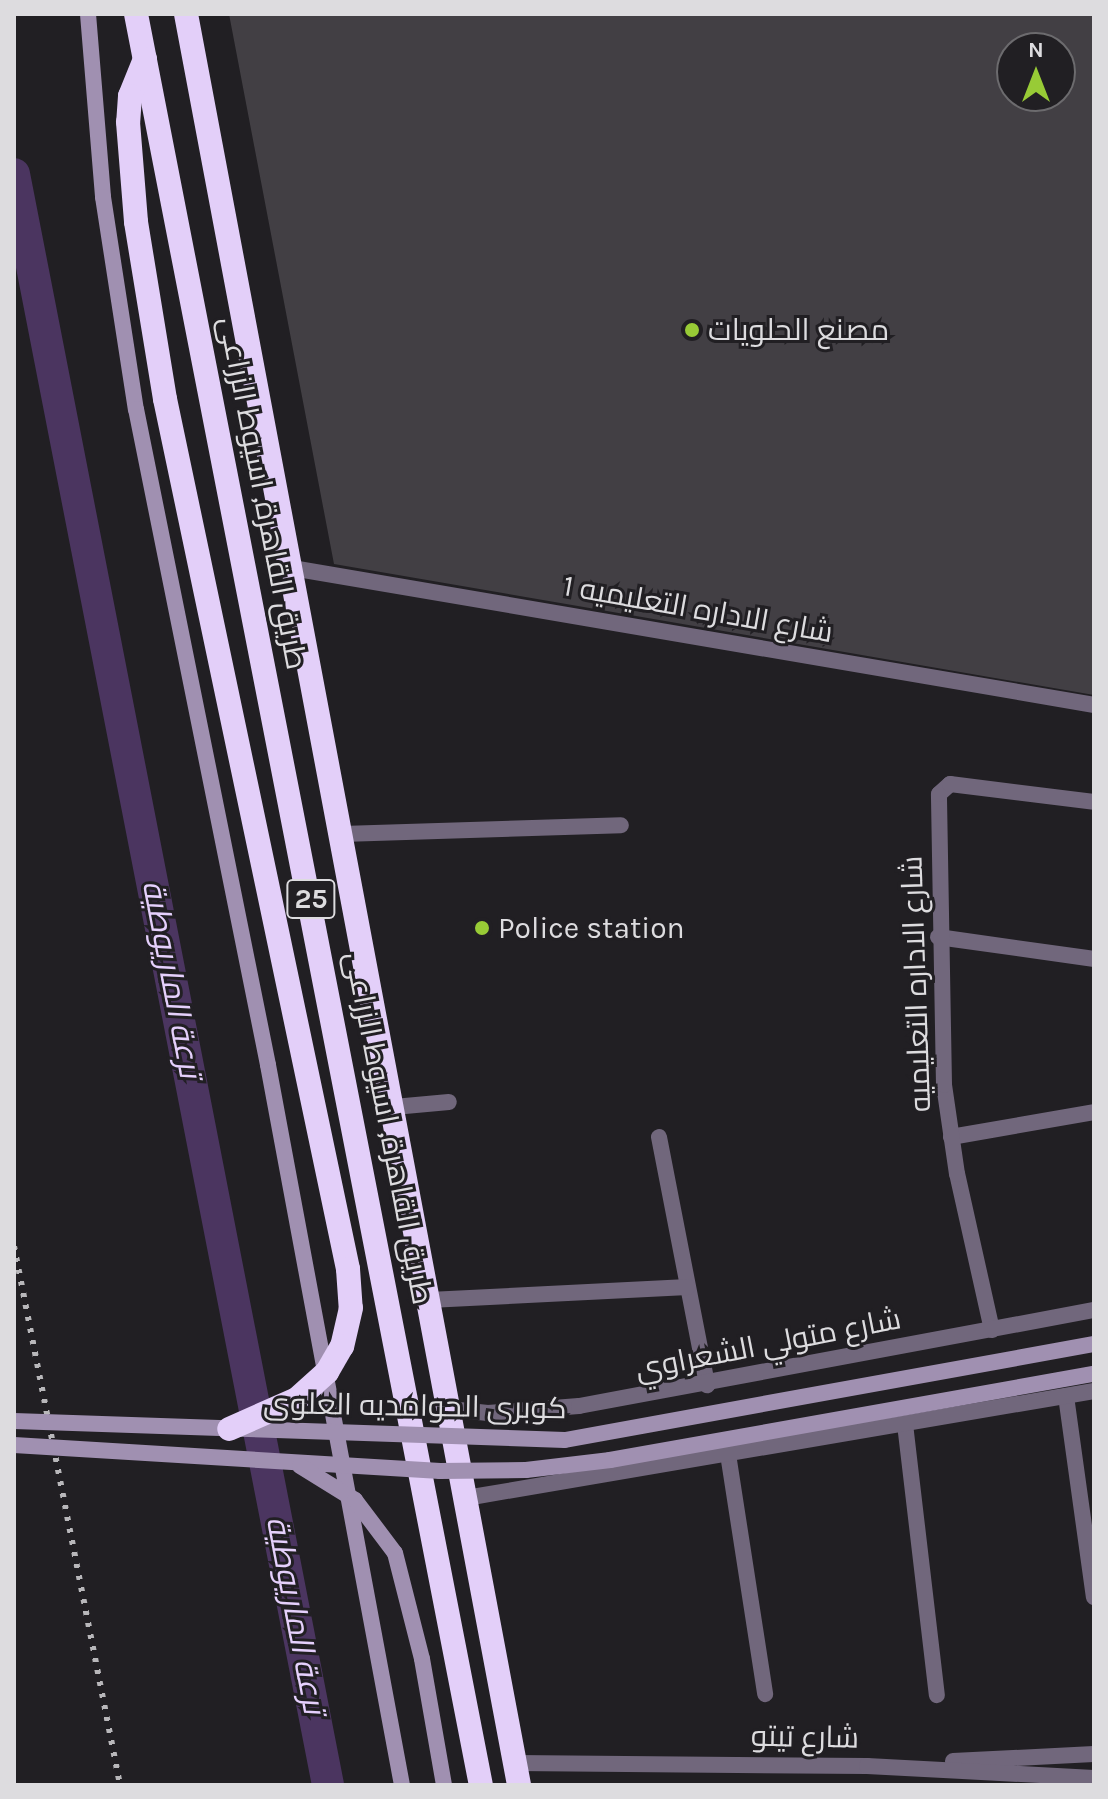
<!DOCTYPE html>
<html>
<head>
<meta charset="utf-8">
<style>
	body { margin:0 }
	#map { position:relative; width:1108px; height:1799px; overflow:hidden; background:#211f23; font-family:Karla,Cairo,sans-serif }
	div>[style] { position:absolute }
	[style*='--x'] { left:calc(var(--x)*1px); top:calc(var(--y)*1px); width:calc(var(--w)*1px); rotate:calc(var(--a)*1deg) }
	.canal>* { height:32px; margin:-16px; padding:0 16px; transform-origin:16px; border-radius:16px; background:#4b3560 }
	.building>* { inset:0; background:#423f44 }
	.lane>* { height:16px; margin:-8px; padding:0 8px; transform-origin:8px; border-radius:8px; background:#71677c }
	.street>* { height:16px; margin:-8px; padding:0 8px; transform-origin:8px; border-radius:8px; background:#71677c }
	.secondary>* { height:16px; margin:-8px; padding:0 8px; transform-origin:8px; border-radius:8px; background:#a090b1 }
	.highway>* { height:24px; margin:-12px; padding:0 12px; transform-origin:12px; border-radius:12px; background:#e3cff9 }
	.rail>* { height:6px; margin-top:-3px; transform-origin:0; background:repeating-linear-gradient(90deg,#b8b7ba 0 4px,transparent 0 12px) }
	.secondary-bridge>* { height:16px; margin:-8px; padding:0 8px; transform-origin:8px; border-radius:8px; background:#a090b1 }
	.highway-bridge>* { height:24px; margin:-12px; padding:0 12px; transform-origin:12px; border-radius:12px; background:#e3cff9 }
	.dots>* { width:22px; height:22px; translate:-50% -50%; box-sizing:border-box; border:4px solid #211f23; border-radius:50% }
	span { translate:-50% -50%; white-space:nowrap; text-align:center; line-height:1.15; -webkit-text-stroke:6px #211f23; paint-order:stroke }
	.shield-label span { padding:2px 6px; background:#211f23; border:2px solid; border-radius:6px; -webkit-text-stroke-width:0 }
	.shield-label { font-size:28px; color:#dddcdf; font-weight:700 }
	.poi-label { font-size:30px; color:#dddcdf }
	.left { translate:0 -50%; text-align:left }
	.street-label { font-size:30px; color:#dddcdf }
	.water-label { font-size:32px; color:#e5d0fc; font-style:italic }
	.frame { position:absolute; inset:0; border:16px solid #dddcdf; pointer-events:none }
	.north { position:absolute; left:996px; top:32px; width:80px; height:80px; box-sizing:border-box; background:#211f23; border:2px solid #6c6b6e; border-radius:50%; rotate:0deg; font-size:22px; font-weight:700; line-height:32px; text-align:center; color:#dddcdf }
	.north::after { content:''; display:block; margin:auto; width:28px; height:36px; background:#98cb36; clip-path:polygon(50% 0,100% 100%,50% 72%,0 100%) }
</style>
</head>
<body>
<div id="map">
	<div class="canal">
		<i style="--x:14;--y:174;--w:1641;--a:78.97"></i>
	</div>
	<div class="building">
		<i style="clip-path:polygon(evenodd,229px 14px,1094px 14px,1094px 695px,334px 564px,229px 14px,1012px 48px,1060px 48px,1060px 96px,1012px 96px,1012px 48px)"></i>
	</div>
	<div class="lane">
		<i style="--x:342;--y:834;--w:279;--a:-1.8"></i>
		<i style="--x:394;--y:1107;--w:55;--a:-5.2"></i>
		<i style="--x:659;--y:1137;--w:253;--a:79"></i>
		<i style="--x:429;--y:1300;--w:259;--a:-2.9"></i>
	</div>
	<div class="street">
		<i style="--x:292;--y:568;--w:814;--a:9.69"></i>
		<i style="--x:938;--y:937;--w:158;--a:8"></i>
		<i style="--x:951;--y:1137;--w:145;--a:-9.9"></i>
		<i style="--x:992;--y:1330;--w:160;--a:-102.6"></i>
		<i style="--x:957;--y:1174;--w:90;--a:-98.3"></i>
		<i style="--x:944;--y:1085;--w:291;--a:-91"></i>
		<i style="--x:939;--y:794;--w:15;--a:-42"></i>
		<i style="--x:950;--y:784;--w:145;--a:7.1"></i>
		<i style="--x:1066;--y:1396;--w:203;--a:82.1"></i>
		<i style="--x:450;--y:1409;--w:38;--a:6"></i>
		<i style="--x:488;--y:1413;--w:91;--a:-4.4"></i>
		<i style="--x:579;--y:1406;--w:524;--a:-10.56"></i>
		<i style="--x:905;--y:1424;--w:273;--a:83.3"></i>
		<i style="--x:728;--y:1454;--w:243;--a:81.2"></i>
		<i style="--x:466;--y:1498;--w:637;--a:-9.67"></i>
		<i style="--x:953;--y:1761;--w:141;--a:-2.8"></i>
		<i style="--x:515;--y:1763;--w:352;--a:0.5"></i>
		<i style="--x:867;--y:1766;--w:227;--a:3"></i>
	</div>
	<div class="secondary">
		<i style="--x:88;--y:14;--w:184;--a:85.3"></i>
		<i style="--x:103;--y:197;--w:215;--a:81.2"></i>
		<i style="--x:136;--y:409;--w:669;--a:78.62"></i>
		<i style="--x:268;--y:1065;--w:732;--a:79.46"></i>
	</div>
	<div class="highway">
		<i style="--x:136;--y:14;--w:1804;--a:78.98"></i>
		<i style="--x:186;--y:14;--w:1802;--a:79.35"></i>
		<i style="--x:145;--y:59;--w:40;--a:112"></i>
		<i style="--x:130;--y:96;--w:26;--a:94"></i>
		<i style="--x:128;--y:122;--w:100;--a:85.4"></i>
		<i style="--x:136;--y:222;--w:179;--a:80.7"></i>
	</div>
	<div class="rail">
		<i style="--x:14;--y:1246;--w:549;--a:78.87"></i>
	</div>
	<div class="secondary-bridge">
		<i style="--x:14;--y:1421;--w:551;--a:1.97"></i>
		<i style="--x:565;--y:1440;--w:538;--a:-10.29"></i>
		<i style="--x:14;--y:1445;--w:427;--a:3.5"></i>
		<i style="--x:440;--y:1471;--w:86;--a:-0.7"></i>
		<i style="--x:526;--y:1470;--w:85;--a:-6.8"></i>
		<i style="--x:610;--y:1460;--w:492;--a:-10.1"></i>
		<i style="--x:300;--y:1466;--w:65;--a:31.7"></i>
		<i style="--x:355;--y:1500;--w:66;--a:53"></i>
		<i style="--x:395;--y:1553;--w:109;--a:75.7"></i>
		<i style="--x:422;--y:1659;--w:128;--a:80.1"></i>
	</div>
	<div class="highway-bridge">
		<i style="--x:165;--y:399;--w:889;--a:78.12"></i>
		<i style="--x:348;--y:1269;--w:39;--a:86"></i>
		<i style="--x:351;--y:1308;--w:39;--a:103"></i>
		<i style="--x:342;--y:1346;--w:30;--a:120"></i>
		<i style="--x:327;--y:1372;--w:40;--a:138"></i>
		<i style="--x:297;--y:1399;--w:74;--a:156.2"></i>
	</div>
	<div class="dots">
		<i style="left:692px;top:330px;background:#98cb36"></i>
		<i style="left:482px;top:928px;background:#98cb36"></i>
	</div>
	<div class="shield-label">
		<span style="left:311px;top:899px">25</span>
	</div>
	<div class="poi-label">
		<span class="left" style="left:708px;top:330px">مصنع الحلويات</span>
		<span class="left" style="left:498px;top:928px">Police station</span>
	</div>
	<div class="street-label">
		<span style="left:263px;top:493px;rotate:79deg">طريق القاهرة, اسيوط الزراعى</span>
		<span style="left:698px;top:609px;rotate:10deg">شارع الاداره التعليميه 1</span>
		<span style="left:916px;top:984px;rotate:-92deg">شارع الاداره التعليميه</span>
		<span style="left:389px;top:1128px;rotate:79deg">طريق القاهرة, اسيوط الزراعى</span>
		<span style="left:768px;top:1344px;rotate:-11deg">شارع متولي الشعراوي</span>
		<span style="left:415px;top:1406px;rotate:1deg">كوبرى الحوامديه العلوى</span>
		<span style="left:805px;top:1737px;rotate:1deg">شارع تيتو</span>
	</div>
	<div class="water-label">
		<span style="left:171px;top:979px;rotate:79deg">ترعة الماريوطية</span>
		<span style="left:295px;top:1615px;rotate:79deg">ترعة الماريوطية</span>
	</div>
	<div class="frame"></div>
	<div class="north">N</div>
</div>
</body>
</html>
